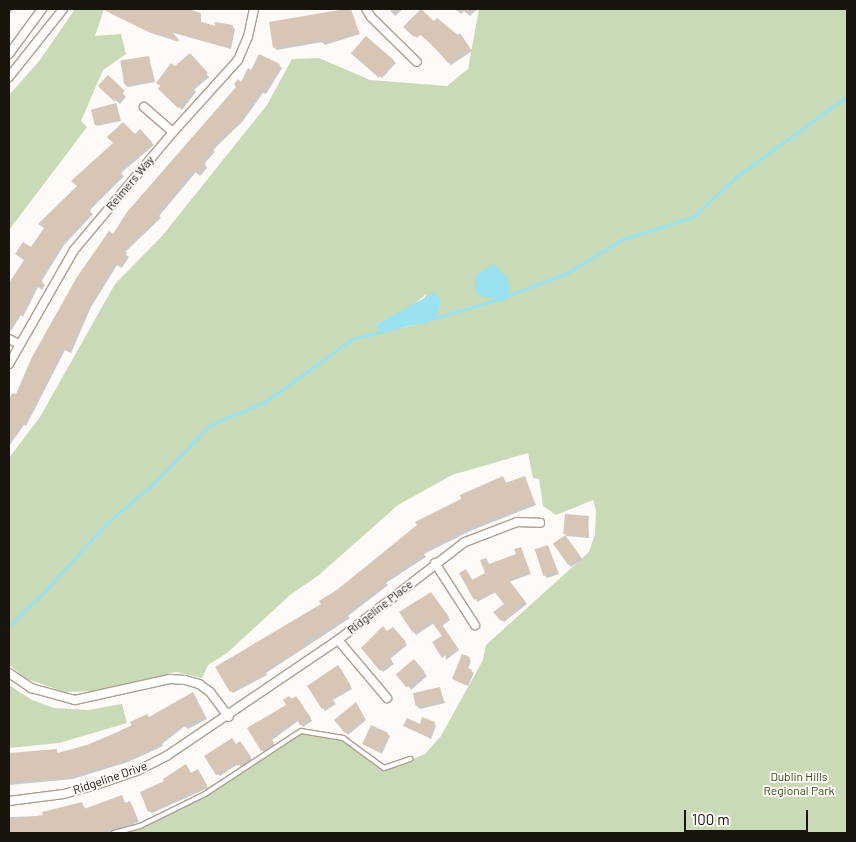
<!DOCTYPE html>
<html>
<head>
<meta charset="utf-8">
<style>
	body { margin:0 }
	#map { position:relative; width:856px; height:842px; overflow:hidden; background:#fefaf7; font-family:Barlow,sans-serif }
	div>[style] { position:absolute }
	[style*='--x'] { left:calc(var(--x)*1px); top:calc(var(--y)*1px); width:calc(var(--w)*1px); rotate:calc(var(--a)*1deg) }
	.green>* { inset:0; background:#c9dab7 }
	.water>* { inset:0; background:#98e2f2 }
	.shadow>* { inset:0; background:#0003; transform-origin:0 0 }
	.stream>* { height:2.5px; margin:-1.25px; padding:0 1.25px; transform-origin:1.25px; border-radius:1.25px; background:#98e2f2 }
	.building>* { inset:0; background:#d7c6b6; transform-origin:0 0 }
	.roads { filter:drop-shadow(1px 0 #af9f90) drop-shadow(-1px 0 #af9f90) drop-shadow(0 1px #af9f90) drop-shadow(0 -1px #af9f90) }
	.lane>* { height:4px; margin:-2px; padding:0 2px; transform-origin:2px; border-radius:2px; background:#fff }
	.street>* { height:8px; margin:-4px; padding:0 4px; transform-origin:4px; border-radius:4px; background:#fff }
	span { translate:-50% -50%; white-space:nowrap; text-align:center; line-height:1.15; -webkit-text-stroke:4px #fefaf7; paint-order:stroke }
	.street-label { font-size:12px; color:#1a140e }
	.park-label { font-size:12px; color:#384d15 }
	.frame { position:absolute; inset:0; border:10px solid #1a140e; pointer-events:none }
	.scale { position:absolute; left:684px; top:810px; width:124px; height:22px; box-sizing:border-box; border:2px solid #1a140e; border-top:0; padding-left:6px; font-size:15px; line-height:18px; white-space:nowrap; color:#1a140e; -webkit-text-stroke:4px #fefaf7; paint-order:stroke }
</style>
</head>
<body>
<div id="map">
	<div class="green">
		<i style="clip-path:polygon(75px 9px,104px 9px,95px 36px,121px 34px,126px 54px,103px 70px,81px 121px,87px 127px,9px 230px,9px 95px,40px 60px)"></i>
		<i style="clip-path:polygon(evenodd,479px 9px,847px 9px,847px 833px,120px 833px,148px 824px,185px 805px,299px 732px,343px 741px,380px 769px,386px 770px,425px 754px,441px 736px,483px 660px,486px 645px,589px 552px,595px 534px,596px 510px,593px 500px,556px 515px,543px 506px,539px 479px,533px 478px,528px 453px,452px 475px,398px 505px,319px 575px,290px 595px,227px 653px,208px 665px,202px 678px,176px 672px,100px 691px,65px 692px,27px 679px,9px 665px,9px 458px,40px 417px,115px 284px,162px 236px,267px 105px,292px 59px,319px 58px,370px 80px,447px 86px,468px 69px,479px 9px,426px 294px,416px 325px,381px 331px,376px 325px,412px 306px,426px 294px)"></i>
		<i style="clip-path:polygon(9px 685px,32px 700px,54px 708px,88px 710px,122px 704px,127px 723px,59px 743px,9px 748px)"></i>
	</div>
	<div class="water">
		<i style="clip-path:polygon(494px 264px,507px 278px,510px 290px,505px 301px,480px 296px,475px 289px,476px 275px)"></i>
		<i style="clip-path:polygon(435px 292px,440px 300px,439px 308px,435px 318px,427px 323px,380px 331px,376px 325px)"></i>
	</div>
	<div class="shadow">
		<i style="clip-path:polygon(9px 9px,14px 9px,9px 15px)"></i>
		<i style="clip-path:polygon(109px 9px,185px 9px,201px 15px,201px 23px,216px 28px,232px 26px,235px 29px,231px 49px,170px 32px,179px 42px,151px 33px,110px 13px)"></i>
		<i style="clip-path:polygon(349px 9px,360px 34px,325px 45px,322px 42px,277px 50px,275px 48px,282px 24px)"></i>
		<i style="clip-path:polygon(389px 9px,403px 9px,395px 16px)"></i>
		<i style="clip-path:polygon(455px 9px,477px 9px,470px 16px,464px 11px,461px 14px)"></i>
		<i style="clip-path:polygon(434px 23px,462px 37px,472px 51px,451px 65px,421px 34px,417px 38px,405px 27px)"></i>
		<i style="clip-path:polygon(382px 51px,396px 63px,382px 78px,353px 55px)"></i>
		<i style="clip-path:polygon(190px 55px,209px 77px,194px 90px,196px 92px,182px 110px,159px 89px)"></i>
		<i style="clip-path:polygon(149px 57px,155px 82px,128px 87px,125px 85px)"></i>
		<i style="clip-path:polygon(279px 65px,282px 68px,266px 94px,263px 93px,242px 122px,213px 150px,215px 152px,204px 164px,207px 168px,200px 176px,196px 172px,159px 216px,161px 218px,124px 253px,129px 257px,122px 268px,117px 265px,91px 307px,71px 353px,65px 350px,26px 426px,24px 425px,9px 446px,9px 407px,123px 224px,121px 221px,252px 72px)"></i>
		<i style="clip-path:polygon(108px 77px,126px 97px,120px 104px,100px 86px)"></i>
		<i style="clip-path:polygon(116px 104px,121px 121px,97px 126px,94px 123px)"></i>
		<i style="clip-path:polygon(140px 131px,154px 145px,121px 173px,124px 176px,89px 211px,93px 214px,64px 245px,41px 282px,45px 285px,42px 290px,38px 287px,23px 317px,21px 315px,11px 331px,9px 329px,9px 287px,25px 261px,17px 254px,31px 249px)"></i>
		<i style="clip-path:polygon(503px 477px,507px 484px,525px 478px,536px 505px,470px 531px,424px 554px,426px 557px,386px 583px,388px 585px,348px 616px,350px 618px,266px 673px,267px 675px,233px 693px,231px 691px,322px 605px)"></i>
		<i style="clip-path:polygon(588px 517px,589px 538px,566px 536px,565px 533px)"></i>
		<i style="clip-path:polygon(568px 539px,582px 559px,571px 567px,554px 544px)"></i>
		<i style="clip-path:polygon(548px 546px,559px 574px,547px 578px,545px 576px)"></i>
		<i style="clip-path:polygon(520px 548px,531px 574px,509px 582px,527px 604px,504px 622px,501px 620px,505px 604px,496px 592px,477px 602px,466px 570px,473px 581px,487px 574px,486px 559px,490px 565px,518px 554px)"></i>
		<i style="clip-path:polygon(433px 596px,450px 620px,442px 626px,459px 650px,446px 660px,443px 636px,434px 623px,416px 635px,414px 632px)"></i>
		<i style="clip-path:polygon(396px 631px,407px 645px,390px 659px,394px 664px,383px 672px,381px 670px,388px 633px)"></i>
		<i style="clip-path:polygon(469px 658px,471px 661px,468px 669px,474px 673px,468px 686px,453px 678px)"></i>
		<i style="left:414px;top:661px;width:20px;height:21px;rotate:49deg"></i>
		<i style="clip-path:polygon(341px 669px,352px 689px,333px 700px,336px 704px,325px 711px,308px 686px)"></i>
		<i style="clip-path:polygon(439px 688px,445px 703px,420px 709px,417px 706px)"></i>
		<i style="clip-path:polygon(195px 696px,207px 719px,188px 729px,185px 726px,162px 744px,163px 746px,128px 762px,73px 779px,9px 785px,9px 754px,56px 751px,59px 754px,87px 746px)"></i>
		<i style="clip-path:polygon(289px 697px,299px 700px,312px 721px,303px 727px,298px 721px,272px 740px,275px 746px,265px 753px,262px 750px,288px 705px)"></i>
		<i style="clip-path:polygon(356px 703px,366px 720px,348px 735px,336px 720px)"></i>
		<i style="clip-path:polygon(434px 723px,436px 726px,431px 739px,405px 726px)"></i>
		<i style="clip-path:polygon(387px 734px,390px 736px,382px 754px,363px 744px)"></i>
		<i style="clip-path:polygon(236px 745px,243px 745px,252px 760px,241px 767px,238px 764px,220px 776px,217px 774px)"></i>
		<i style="clip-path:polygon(200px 773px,208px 788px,152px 813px,149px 811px,192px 774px)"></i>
		<i style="clip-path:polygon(121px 797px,126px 804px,132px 805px,139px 822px,110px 833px,9px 833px,9px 817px,45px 816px,82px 803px,86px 810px)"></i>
	</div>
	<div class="stream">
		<i style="--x:505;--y:297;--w:69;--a:-21.3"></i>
		<i style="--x:569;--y:272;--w:63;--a:-31.4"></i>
		<i style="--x:623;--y:239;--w:73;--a:-17.4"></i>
		<i style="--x:693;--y:217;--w:59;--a:-42.9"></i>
		<i style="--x:736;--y:177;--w:137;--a:-36.1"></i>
		<i style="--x:431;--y:319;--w:72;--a:-16.2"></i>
		<i style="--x:9;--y:626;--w:54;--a:-44.3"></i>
		<i style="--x:48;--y:588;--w:86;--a:-47.8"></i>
		<i style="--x:106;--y:524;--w:65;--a:-40.6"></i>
		<i style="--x:155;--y:482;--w:79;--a:-46"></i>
		<i style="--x:210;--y:425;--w:60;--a:-22.7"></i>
		<i style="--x:265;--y:402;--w:107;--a:-35.9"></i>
		<i style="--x:352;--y:339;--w:49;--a:-14.3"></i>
	</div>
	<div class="building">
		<i style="clip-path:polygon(102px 9px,188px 9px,201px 13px,199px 21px,215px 26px,215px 22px,233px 25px,229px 48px,171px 31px,180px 41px,147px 31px)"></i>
		<i style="clip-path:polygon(345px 9px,351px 9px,359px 32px,321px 43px,320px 39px,273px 48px,269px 22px)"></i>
		<i style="clip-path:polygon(421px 9px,434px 21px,437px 18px,458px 35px,460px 33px,470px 48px,448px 63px,437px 49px,418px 33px,414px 37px,403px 27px)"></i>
		<i style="left:366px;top:36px;width:37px;height:23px;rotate:41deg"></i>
		<i style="clip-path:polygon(190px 53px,208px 73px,192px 87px,194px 89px,178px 108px,158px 89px,160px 86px,156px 83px,171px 63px,175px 66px)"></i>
		<i style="clip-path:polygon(259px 54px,280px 64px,274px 77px,272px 76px,263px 93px,260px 91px,246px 107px,248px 109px,228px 133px,225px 131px,212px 147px,214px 149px,202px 161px,206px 164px,197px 174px,193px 170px,157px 213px,160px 215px,122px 250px,127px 253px,119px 266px,114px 263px,89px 305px,68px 351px,62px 348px,24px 425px,21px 424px,9px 440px,9px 400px,12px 393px,16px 394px,32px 357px,77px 277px,109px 231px,113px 234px,127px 212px,236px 87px,234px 84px,238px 79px,241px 82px,248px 68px,251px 70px)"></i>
		<i style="left:149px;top:56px;width:24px;height:29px;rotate:81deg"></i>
		<i style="left:108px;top:75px;width:23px;height:15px;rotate:43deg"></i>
		<i style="left:116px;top:103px;width:16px;height:26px;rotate:75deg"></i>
		<i style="clip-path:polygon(123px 122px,135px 134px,140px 129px,152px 142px,131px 162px,129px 160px,119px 170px,122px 173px,88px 208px,91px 211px,62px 243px,39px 279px,43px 282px,40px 288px,35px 285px,20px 315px,18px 314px,9px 329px,9px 283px,24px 260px,15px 254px,23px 242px,31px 247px,44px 228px,38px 224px,77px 186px,71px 181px,113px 143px,107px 137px)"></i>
		<i style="clip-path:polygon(503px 476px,505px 483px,525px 476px,534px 502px,467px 528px,423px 551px,424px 554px,384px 580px,386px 582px,346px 613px,348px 615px,303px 642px,305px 646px,264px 670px,265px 672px,230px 692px,215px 667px,321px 604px,319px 601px,338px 589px,417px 525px,415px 522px,461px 499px,460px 495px)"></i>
		<i style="left:565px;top:514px;width:24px;height:20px;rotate:5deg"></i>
		<i style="left:565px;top:535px;width:26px;height:15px;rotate:54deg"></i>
		<i style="left:548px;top:545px;width:28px;height:14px;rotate:72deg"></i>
		<i style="clip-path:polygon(521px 547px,530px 572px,508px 579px,525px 601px,501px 621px,493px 612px,504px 604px,493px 590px,474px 600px,459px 573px,466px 569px,472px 580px,485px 573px,480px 560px,486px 558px,489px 564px,516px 554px,514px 549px)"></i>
		<i style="clip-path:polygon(431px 592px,449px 617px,441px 623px,457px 647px,442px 658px,432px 642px,442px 636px,431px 621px,413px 633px,399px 612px)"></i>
		<i style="clip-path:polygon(383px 626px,387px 631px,393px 627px,406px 642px,388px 656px,392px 660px,380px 671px,361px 648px)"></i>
		<i style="clip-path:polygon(462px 654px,470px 657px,466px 667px,472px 670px,465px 685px,452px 679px)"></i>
		<i style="left:414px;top:659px;width:17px;height:24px;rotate:50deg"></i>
		<i style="clip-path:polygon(338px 665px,351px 686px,332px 698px,334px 701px,322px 709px,307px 686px)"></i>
		<i style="left:440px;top:687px;width:13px;height:28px;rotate:77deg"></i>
		<i style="clip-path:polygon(193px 692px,205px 716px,184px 727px,182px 724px,160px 741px,161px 743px,136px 756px,70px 777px,9px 782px,9px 753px,57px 749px,57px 753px,87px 745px,132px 726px,130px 722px,147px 714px,149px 717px)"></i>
		<i style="clip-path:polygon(289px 696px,291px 700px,296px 696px,311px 718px,300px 725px,296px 719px,270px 737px,274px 743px,261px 751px,247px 728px,286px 705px,283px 700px)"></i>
		<i style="clip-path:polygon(356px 702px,364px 717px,345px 733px,334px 720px)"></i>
		<i style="clip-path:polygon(422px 717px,435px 722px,428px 737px,403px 726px,407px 718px,420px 724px)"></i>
		<i style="left:371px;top:725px;width:19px;height:21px;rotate:25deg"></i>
		<i style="clip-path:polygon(232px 738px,236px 744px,240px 741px,251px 757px,238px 766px,235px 762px,216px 775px,204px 756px)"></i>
		<i style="clip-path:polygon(186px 764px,191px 773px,198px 769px,207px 785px,148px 812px,140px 792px,164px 781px,163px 779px)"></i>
		<i style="clip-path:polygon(122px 795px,125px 803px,130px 801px,137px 819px,101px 833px,9px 833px,9px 820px,43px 815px,42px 812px,82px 802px,84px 809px)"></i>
	</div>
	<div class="roads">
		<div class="lane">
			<i style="--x:114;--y:833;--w:27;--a:-15"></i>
			<i style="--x:140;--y:826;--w:72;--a:-26.2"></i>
			<i style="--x:205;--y:794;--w:115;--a:-33.3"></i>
			<i style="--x:301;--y:731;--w:43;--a:9.5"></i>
			<i style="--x:343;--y:738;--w:51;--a:36.2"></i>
			<i style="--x:384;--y:768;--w:28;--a:-19"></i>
		</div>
		<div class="street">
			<i style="--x:366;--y:9;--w:9;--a:58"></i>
			<i style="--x:371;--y:17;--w:64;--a:44.4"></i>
			<i style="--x:9;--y:54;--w:56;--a:-53.7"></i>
			<i style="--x:9;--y:77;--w:87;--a:-51.5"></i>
			<i style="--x:144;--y:107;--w:38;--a:41"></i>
			<i style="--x:9;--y:339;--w:11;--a:27"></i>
			<i style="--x:9;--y:364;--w:131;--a:-60.3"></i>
			<i style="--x:74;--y:250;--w:154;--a:-50"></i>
			<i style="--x:173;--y:132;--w:97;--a:-47.9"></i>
			<i style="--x:238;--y:60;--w:25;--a:-67"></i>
			<i style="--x:248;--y:37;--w:29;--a:-78"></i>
			<i style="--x:435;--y:563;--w:74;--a:57.2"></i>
			<i style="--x:338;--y:640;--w:76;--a:49.8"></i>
			<i style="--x:9;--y:673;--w:27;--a:34"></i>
			<i style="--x:31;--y:688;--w:46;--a:15.3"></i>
			<i style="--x:75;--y:700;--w:97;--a:-12.5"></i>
			<i style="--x:170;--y:679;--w:15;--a:4"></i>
			<i style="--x:185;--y:680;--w:15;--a:16"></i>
			<i style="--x:199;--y:684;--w:14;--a:36"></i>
			<i style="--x:210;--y:692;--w:31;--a:53"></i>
			<i style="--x:9;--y:801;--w:55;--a:-7.3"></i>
			<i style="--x:64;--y:794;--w:33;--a:-16"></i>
			<i style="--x:96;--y:785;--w:43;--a:-18.9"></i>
			<i style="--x:137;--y:771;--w:35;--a:-27"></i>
			<i style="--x:168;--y:755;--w:205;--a:-34.1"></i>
			<i style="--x:338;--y:640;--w:160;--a:-37.7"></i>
			<i style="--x:465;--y:542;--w:56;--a:-21"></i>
			<i style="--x:517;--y:522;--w:23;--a:2"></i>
		</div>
	</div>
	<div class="street-label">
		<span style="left:130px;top:183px;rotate:-50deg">Reimers Way</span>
		<span style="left:380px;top:607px;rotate:-38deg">Ridgeline Place</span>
		<span style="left:110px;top:778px;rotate:-19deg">Ridgeline Drive</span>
	</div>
	<div class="park-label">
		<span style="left:799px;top:784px">Dublin Hills<br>Regional Park</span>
	</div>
	<div class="frame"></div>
	<div class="scale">100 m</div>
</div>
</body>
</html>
